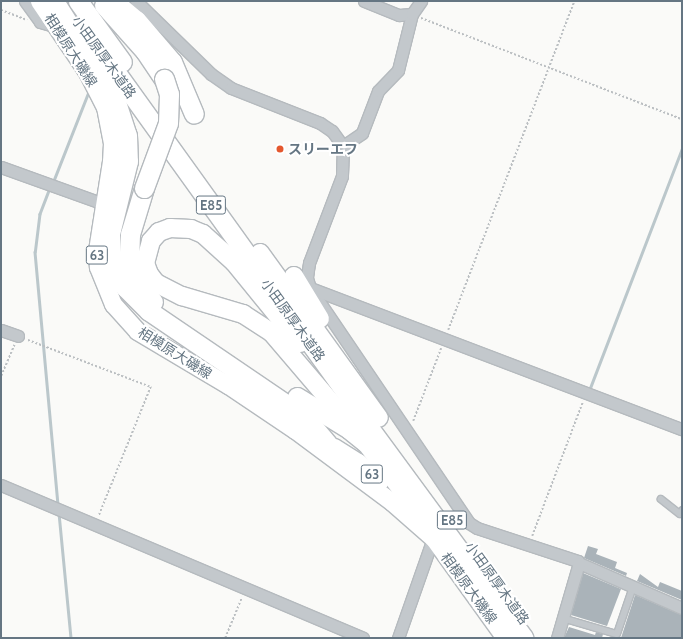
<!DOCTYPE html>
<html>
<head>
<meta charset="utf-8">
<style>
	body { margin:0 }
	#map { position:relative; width:683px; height:639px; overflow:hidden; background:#fafaf8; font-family:Cabin,"Noto Sans JP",sans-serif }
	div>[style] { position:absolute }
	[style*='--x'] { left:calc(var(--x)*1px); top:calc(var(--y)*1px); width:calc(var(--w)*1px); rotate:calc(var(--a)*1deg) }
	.stream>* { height:2.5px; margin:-1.25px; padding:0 1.25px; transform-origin:1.25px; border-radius:1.25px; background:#bbc7cb }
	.building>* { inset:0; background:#aab3b9 }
	.path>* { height:1.5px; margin-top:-0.75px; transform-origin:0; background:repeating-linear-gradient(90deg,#bbbfc2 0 2px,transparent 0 4px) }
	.roads { filter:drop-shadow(1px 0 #b5babe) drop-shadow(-1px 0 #b5babe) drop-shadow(0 1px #b5babe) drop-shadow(0 -1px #b5babe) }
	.service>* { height:5.5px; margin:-2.75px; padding:0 2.75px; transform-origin:2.75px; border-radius:2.75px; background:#c3c8cc }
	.minor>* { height:11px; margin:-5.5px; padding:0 5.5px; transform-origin:5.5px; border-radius:5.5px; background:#c3c8cc }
	.primary>* { height:17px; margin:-8.5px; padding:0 8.5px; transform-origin:8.5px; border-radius:8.5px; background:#fff }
	.trunk>* { height:18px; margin:-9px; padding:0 9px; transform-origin:9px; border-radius:9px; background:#fff }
	.motorway>* { height:19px; margin:-9.5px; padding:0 9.5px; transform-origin:9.5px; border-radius:9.5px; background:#fff }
	.bridges { filter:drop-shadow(1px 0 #b4b9bd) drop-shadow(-1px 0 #b4b9bd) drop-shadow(0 1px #b4b9bd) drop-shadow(0 -1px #b4b9bd) }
	.motorway-bridge>* { height:19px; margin:-9.5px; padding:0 9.5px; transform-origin:9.5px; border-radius:9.5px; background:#fff }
	.dots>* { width:11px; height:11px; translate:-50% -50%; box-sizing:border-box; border:2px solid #fff; border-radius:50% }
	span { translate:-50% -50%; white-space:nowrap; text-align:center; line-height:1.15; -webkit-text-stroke:4px #fff; paint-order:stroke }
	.shield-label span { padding:1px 3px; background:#fff; border:1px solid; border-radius:3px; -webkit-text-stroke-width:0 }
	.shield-label { font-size:13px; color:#657683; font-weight:700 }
	.street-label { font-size:14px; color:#657683 }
	.poi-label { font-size:14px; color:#657683; font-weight:700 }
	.left { translate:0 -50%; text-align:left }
	.frame { position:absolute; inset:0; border:2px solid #657683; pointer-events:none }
</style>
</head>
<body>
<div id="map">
	<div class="stream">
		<i style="--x:53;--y:182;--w:96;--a:-68.5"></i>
		<i style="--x:50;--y:188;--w:28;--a:111"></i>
		<i style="--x:40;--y:214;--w:38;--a:97"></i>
		<i style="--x:35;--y:252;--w:255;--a:84.8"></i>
		<i style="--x:590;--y:388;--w:257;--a:-69"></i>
		<i style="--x:59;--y:513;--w:126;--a:84.5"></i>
	</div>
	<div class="building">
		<i style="clip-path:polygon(588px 546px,598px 549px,596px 554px,617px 562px,615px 568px,627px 573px,626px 576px,584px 558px)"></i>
		<i style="clip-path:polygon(583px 573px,621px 589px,607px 626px,571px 615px)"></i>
		<i style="clip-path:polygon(640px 574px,658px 587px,660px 582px,682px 591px,682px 600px,637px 581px)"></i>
		<i style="clip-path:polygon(635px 595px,682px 615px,682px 638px,621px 638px)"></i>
		<i style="clip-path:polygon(569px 627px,595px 635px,596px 632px,603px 634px,602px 638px,564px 638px)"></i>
	</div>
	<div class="path">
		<i style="--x:1;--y:10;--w:28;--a:21"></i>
		<i style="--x:421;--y:18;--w:280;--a:21.2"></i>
		<i style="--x:448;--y:330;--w:352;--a:-69"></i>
		<i style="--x:28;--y:340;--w:132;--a:20.9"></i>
		<i style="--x:151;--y:387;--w:139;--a:112"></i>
		<i style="--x:1;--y:376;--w:34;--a:-67"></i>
		<i style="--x:413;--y:421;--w:78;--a:-69"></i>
		<i style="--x:532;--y:536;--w:144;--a:-69.3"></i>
		<i style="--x:225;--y:638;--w:44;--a:-67.5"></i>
	</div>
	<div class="roads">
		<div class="service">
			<i style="--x:661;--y:499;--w:24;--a:38"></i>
			<i style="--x:680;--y:514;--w:4;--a:-56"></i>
			<i style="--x:562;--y:618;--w:57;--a:16.2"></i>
			<i style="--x:617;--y:634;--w:50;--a:-71.2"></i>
		</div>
		<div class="minor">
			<i style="--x:25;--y:1;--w:26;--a:54"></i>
			<i style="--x:40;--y:22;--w:18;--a:16"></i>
			<i style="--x:136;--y:1;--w:105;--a:44.2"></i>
			<i style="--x:211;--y:74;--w:24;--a:35"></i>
			<i style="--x:231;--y:88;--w:96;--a:21.5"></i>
			<i style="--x:320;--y:123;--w:14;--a:34"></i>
			<i style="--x:332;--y:131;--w:19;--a:54"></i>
			<i style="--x:343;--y:146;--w:30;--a:92"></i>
			<i style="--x:342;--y:176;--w:93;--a:110.8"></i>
			<i style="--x:309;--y:263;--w:15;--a:98"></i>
			<i style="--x:307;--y:278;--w:10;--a:73"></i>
			<i style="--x:310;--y:288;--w:284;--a:55.9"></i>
			<i style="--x:469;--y:523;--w:9;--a:32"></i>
			<i style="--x:477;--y:528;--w:106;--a:18.1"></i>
			<i style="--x:578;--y:561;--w:2;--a:63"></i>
			<i style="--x:579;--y:563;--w:112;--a:23.6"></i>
			<i style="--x:364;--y:1;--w:38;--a:22"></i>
			<i style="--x:399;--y:15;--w:13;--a:-4"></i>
			<i style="--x:343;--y:146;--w:23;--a:-34"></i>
			<i style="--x:362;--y:133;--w:45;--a:-69.1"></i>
			<i style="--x:378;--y:91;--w:29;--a:-46"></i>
			<i style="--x:398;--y:70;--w:58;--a:-76"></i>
			<i style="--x:412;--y:14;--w:16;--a:-55"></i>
			<i style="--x:1;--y:167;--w:109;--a:19.8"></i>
			<i style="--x:310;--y:288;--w:398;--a:20.8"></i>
			<i style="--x:1;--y:330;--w:18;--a:19"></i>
			<i style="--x:1;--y:485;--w:393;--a:22.9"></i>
			<i style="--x:398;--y:638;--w:106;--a:-70.7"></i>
			<i style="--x:557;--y:638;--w:78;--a:-73.7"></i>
		</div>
		<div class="primary">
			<i style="--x:39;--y:1;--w:86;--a:55.9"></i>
			<i style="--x:87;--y:72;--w:39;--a:63"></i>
			<i style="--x:105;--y:107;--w:37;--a:79"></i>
			<i style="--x:112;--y:143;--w:18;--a:93"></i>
			<i style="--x:111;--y:161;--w:90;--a:98.9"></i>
			<i style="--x:97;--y:250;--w:17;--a:87"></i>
			<i style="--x:98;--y:267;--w:40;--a:68"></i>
			<i style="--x:113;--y:304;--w:36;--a:48"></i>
			<i style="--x:137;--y:331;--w:106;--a:30.7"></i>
			<i style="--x:228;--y:385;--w:81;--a:33.9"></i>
			<i style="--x:295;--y:430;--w:121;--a:36.6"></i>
			<i style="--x:392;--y:502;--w:55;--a:41.3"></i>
			<i style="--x:334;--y:447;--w:28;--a:32"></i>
			<i style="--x:358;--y:462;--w:29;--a:41"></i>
			<i style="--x:426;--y:528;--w:135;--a:54.3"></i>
		</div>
		<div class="trunk">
			<i style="--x:260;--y:253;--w:203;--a:54.2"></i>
			<i style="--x:294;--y:276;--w:50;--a:58.8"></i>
			<i style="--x:300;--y:343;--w:104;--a:-129.2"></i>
			<i style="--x:234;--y:262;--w:42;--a:-137.9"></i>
			<i style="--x:203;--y:234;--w:13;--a:-157"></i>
			<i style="--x:191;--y:229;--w:21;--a:-177"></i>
			<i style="--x:170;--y:228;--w:12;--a:160"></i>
			<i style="--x:159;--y:232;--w:12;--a:132"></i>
			<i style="--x:151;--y:241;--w:23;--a:105"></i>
			<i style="--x:145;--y:263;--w:12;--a:70"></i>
			<i style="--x:149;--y:274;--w:11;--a:52"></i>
			<i style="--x:156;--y:283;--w:29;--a:27"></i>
			<i style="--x:182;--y:296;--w:64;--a:16.4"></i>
			<i style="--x:243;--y:314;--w:35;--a:33"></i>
			<i style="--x:272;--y:333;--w:145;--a:49.5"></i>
			<i style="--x:366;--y:443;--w:58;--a:52.7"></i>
			<i style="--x:401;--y:489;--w:40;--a:57.1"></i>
			<i style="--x:348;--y:398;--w:298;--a:53.7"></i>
		</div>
		<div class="motorway">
			<i style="--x:54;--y:1;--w:95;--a:57.5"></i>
			<i style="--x:105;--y:81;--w:24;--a:62"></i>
			<i style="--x:116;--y:102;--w:35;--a:72"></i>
			<i style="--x:127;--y:135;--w:26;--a:88"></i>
			<i style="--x:128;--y:161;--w:75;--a:103.9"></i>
			<i style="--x:110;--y:234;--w:20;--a:87"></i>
			<i style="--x:111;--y:254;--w:21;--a:76"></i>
			<i style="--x:116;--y:274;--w:16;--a:55"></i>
			<i style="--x:125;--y:287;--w:34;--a:45"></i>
			<i style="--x:149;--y:311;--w:189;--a:34.2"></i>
			<i style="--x:305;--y:417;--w:35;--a:50"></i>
			<i style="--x:78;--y:1;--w:75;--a:54.2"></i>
			<i style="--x:113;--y:1;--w:30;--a:40"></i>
			<i style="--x:136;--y:20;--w:55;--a:49.4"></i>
			<i style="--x:172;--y:62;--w:56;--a:67.1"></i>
			<i style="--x:104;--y:5;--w:62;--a:48.3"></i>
			<i style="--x:145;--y:51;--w:34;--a:56"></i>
			<i style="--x:102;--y:53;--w:438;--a:54.3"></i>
			<i style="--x:144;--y:188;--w:48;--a:106.9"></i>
			<i style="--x:130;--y:234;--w:24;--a:92"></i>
			<i style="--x:129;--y:258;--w:35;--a:68"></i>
			<i style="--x:142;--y:290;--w:16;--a:47"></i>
			<i style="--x:297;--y:397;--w:61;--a:31.6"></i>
			<i style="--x:349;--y:429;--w:22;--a:39"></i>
		</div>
	</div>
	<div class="bridges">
		<div class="motorway-bridge">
			<i style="--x:144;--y:188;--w:69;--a:-69.7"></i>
			<i style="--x:168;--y:123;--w:29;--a:-88"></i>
			<i style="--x:169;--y:94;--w:16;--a:-108"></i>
		</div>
	</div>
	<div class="dots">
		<i style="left:280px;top:149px;background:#e4572e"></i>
	</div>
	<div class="shield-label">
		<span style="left:211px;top:205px">E85</span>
		<span style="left:97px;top:255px">63</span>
		<span style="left:372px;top:474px">63</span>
		<span style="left:452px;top:520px">E85</span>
	</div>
	<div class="street-label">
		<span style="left:71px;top:50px;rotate:57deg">相模原大磯線</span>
		<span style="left:104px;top:57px;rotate:54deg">小田原厚木道路</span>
		<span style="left:293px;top:320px;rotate:54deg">小田原厚木道路</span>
		<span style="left:175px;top:353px;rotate:32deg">相模原大磯線</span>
		<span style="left:497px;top:583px;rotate:54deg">小田原厚木道路</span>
		<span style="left:469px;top:588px;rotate:54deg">相模原大磯線</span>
	</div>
	<div class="poi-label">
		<span class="left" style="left:288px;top:149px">スリーエフ</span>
	</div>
	<div class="frame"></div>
</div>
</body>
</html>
